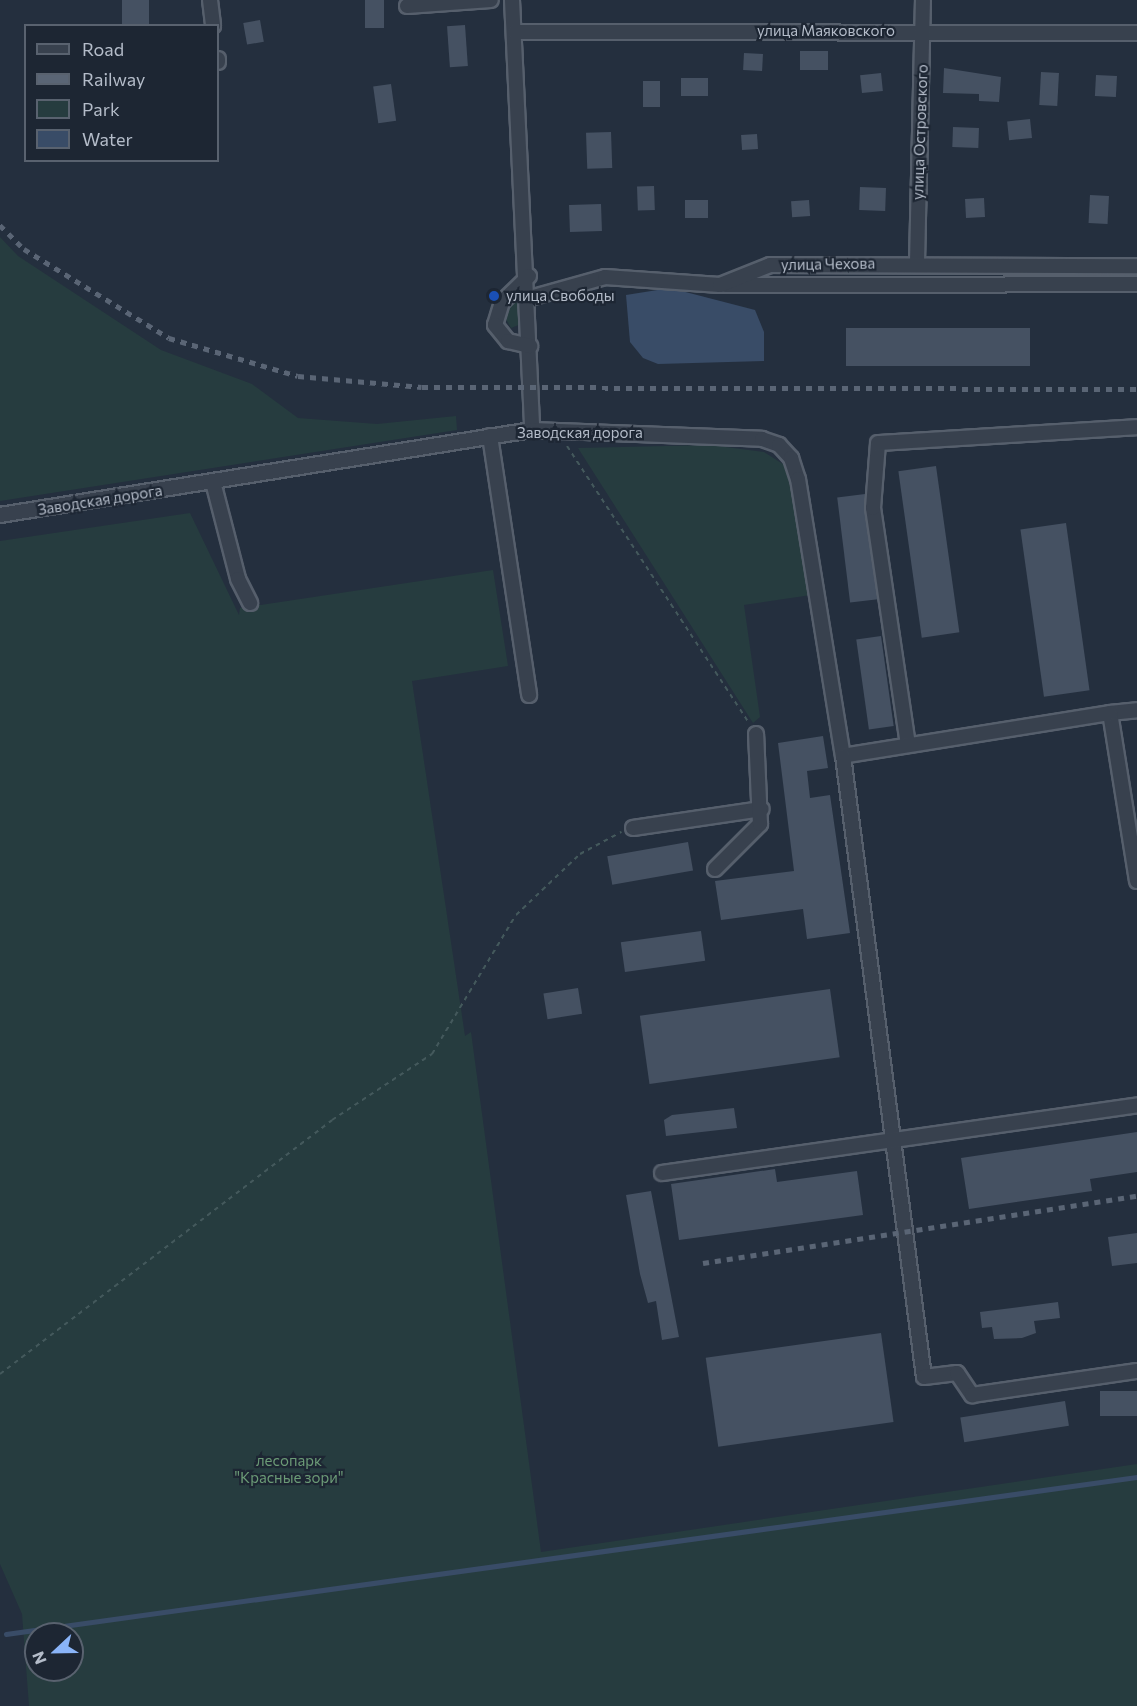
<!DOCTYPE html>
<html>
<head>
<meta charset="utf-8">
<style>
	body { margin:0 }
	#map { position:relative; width:1137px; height:1706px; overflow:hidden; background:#242f3e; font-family:Commissioner,sans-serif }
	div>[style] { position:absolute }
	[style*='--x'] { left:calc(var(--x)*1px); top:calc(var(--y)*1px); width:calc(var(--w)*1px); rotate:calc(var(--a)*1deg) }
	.green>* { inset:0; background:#263c3f }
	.water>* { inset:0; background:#394c67 }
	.stream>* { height:4.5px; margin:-2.25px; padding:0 2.25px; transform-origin:2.25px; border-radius:2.25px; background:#394c67 }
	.building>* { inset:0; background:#455162; transform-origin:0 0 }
	.path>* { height:2px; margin-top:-1px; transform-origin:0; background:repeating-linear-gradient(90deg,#44595c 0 4.5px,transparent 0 9px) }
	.roads { filter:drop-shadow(2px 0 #565f6c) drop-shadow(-2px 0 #565f6c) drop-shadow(0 2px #565f6c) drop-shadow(0 -2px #565f6c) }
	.minor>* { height:14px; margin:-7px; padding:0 7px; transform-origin:7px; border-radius:7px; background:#38414e }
	.rail>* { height:4.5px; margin-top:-2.25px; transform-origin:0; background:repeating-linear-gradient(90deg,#5a6575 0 6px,transparent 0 12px) }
	.dots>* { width:16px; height:16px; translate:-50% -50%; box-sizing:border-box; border:3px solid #1d2633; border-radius:50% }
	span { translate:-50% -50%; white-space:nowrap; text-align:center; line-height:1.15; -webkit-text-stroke:4.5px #1d2633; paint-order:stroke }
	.street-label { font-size:15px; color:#b4bcc9 }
	.poi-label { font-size:15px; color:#b4bcc9 }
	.left { translate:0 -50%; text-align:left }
	.park-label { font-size:15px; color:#6b9a76 }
	.legend { position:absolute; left:24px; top:24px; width:195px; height:138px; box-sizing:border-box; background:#1d2633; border:2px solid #59626f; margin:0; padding:8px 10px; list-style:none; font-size:18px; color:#b4bcc9 }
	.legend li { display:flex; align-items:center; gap:12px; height:30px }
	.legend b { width:30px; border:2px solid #59626f }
	.north { position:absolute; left:24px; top:1622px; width:60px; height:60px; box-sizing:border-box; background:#1d2633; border:2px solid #59626f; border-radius:50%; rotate:248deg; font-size:16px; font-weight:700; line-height:24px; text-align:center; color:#b4bcc9 }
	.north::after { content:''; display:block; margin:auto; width:21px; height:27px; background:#8ab4f8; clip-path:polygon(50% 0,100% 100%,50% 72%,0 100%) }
</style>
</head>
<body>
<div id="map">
	<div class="green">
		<i style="clip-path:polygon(0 237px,18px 256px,161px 350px,252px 384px,298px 418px,377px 424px,456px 416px,457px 430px,0 501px)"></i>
		<i style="clip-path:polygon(519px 295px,521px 324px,511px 328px,504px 316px)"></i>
		<i style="clip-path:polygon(710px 445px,764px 452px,786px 466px,794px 482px,811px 595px,744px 605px,760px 717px,753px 723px,578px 448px)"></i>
		<i style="clip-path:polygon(evenodd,190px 513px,239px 615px,240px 608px,493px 570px,508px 666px,412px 681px,465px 1036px,471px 1032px,541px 1552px,1137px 1464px,1137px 1706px,29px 1706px,22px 1614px,0 1564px,0 541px,190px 513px,36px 1634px,72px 1634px,72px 1670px,36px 1670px,36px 1634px)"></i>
	</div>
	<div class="water">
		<i style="clip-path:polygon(670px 288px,755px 310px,764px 332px,764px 361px,658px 364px,643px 358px,630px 342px,626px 295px)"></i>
	</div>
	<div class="stream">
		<i style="--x:6;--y:1634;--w:1142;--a:-7.9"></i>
	</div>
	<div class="building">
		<i style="left:122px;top:0;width:27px;height:25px"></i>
		<i style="left:365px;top:0;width:19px;height:28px"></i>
		<i style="left:260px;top:20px;width:22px;height:17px;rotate:80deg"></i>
		<i style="left:465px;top:25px;width:41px;height:18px;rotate:86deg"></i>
		<i style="left:800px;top:51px;width:28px;height:19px"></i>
		<i style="left:744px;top:53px;width:19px;height:17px;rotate:3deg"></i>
		<i style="clip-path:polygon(944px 68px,1001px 77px,999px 102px,979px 101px,979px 94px,943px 93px)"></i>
		<i style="left:1041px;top:72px;width:18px;height:33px;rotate:3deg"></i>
		<i style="left:881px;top:73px;width:18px;height:21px;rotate:84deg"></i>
		<i style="left:1096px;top:75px;width:21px;height:21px;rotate:3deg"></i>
		<i style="left:681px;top:78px;width:27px;height:18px"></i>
		<i style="left:643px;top:81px;width:17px;height:26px"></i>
		<i style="left:391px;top:84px;width:37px;height:18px;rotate:82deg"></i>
		<i style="left:1030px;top:119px;width:19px;height:23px;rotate:84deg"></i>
		<i style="left:953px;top:127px;width:26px;height:20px;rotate:2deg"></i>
		<i style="left:611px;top:132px;width:36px;height:25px;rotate:88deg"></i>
		<i style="left:757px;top:134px;width:15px;height:16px;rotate:86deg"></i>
		<i style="left:654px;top:186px;width:24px;height:17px;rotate:88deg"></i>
		<i style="left:860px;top:187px;width:26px;height:23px;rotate:2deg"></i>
		<i style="left:1090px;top:195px;width:19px;height:28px;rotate:3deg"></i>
		<i style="left:984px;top:198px;width:19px;height:19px;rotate:87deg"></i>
		<i style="left:685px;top:200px;width:23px;height:18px"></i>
		<i style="left:809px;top:200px;width:16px;height:18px;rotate:86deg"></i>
		<i style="left:601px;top:204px;width:27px;height:32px;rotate:88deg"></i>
		<i style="left:846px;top:328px;width:184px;height:38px"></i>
		<i style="left:936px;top:466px;width:168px;height:38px;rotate:82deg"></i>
		<i style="left:865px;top:494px;width:106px;height:28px;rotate:83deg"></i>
		<i style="left:1066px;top:523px;width:169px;height:46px;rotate:82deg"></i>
		<i style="left:881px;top:636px;width:91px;height:25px;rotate:82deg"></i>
		<i style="clip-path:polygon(823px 736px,828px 768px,807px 771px,810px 798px,830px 795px,850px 933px,807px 939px,803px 909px,721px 920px,715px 881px,794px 871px,778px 743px)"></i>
		<i style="left:688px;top:842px;width:29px;height:82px;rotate:80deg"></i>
		<i style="left:701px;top:931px;width:30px;height:81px;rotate:82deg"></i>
		<i style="left:578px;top:988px;width:26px;height:35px;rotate:81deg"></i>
		<i style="left:830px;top:989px;width:69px;height:192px;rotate:82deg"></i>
		<i style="clip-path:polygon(734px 1108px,737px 1128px,666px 1136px,664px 1120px,672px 1115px)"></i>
		<i style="clip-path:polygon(1137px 1132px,1137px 1172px,1090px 1179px,1092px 1191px,969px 1209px,961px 1158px)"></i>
		<i style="clip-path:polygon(775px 1169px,777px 1182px,857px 1171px,863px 1215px,679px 1240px,671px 1184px)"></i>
		<i style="clip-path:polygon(651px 1191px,679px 1337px,662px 1340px,656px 1301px,648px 1303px,640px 1274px,626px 1195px)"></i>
		<i style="clip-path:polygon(1137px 1233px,1137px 1263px,1112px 1266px,1108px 1237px)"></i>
		<i style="clip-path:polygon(1058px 1302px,1060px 1318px,1034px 1321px,1036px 1333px,1022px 1338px,994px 1339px,992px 1327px,982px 1328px,980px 1312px)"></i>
		<i style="left:881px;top:1333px;width:90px;height:177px;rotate:82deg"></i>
		<i style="left:1137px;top:1391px;width:25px;height:37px;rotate:90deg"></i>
		<i style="left:1065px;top:1401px;width:25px;height:106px;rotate:81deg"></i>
	</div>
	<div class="path">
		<i style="--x:567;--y:446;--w:330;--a:56.7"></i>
		<i style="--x:0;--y:1374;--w:418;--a:-37.4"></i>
		<i style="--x:332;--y:1120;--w:120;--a:-33.4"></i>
		<i style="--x:432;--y:1054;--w:162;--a:-58.9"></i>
		<i style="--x:516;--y:915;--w:88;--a:-43.6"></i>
		<i style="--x:580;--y:854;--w:47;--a:-28.2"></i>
	</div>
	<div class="roads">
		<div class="minor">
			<i style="--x:210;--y:0;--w:26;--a:83"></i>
			<i style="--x:512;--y:0;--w:430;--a:87.3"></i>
			<i style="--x:407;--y:6;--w:84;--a:-4.1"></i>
			<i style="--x:515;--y:32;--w:622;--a:0.09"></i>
			<i style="--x:218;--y:59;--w:3;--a:90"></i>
			<i style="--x:917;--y:263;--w:263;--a:-88.7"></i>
			<i style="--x:529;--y:276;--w:37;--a:136"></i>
			<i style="--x:502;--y:302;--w:24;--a:107"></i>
			<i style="--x:495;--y:325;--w:21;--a:51"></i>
			<i style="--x:508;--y:341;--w:23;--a:13"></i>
			<i style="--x:725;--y:285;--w:412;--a:-0.1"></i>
			<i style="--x:530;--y:298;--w:78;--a:-15.6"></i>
			<i style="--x:605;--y:277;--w:115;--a:4"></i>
			<i style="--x:720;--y:285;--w:54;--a:-21.8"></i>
			<i style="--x:770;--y:265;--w:367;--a:0.2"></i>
			<i style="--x:490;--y:436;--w:262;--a:81.4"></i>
			<i style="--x:213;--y:482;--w:100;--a:75.5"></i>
			<i style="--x:238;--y:579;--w:27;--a:63"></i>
			<i style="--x:0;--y:515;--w:539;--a:-9.08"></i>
			<i style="--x:532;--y:430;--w:230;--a:2.2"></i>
			<i style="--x:762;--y:439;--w:18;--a:19"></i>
			<i style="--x:779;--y:445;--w:18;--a:47"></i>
			<i style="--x:791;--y:458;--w:22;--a:72"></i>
			<i style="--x:798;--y:479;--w:281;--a:80.8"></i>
			<i style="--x:1110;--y:713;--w:27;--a:-6"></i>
			<i style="--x:908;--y:745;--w:240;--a:-98.4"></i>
			<i style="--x:873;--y:508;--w:65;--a:-85.6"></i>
			<i style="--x:878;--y:443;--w:259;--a:-3.5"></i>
			<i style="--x:633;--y:828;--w:130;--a:-8.4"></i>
			<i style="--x:715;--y:869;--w:64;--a:-45"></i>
			<i style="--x:760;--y:824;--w:90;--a:-92.5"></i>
			<i style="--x:1137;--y:881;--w:170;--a:-99.1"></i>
			<i style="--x:1110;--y:713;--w:270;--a:170.9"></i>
			<i style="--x:843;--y:756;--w:626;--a:82.57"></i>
			<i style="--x:924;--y:1377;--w:33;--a:-7"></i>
			<i style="--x:957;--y:1373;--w:27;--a:56"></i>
			<i style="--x:972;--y:1395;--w:167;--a:-8.3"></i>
			<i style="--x:662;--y:1173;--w:480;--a:-8.1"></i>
		</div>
	</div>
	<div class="rail">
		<i style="--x:0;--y:225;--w:34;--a:45"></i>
		<i style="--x:24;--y:249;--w:170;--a:31.5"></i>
		<i style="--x:169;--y:338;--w:134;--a:16.4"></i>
		<i style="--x:298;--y:376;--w:124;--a:5.1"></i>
		<i style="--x:422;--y:387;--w:715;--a:0.16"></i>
		<i style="--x:703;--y:1263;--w:439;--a:-8.8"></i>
	</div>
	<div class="dots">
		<i style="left:494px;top:296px;background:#1a4fb4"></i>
	</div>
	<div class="street-label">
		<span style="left:826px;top:31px">улица Маяковского</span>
		<span style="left:920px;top:132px;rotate:-88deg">улица Островского</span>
		<span style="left:828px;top:264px;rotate:-1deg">улица Чехова</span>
		<span style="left:580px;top:433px">Заводская дорога</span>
		<span style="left:100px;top:500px;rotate:-9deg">Заводская дорога</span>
	</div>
	<div class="poi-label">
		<span class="left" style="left:506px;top:296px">улица Свободы</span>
	</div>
	<div class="park-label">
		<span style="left:289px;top:1469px">лесопарк<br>"Красные зори"</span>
	</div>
	<ul class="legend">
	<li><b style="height:8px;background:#38414e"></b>Road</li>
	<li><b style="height:8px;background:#5a6575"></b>Railway</li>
	<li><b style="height:16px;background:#263c3f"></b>Park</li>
	<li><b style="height:16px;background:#394c67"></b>Water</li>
	</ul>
	<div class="north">N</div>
</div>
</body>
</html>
